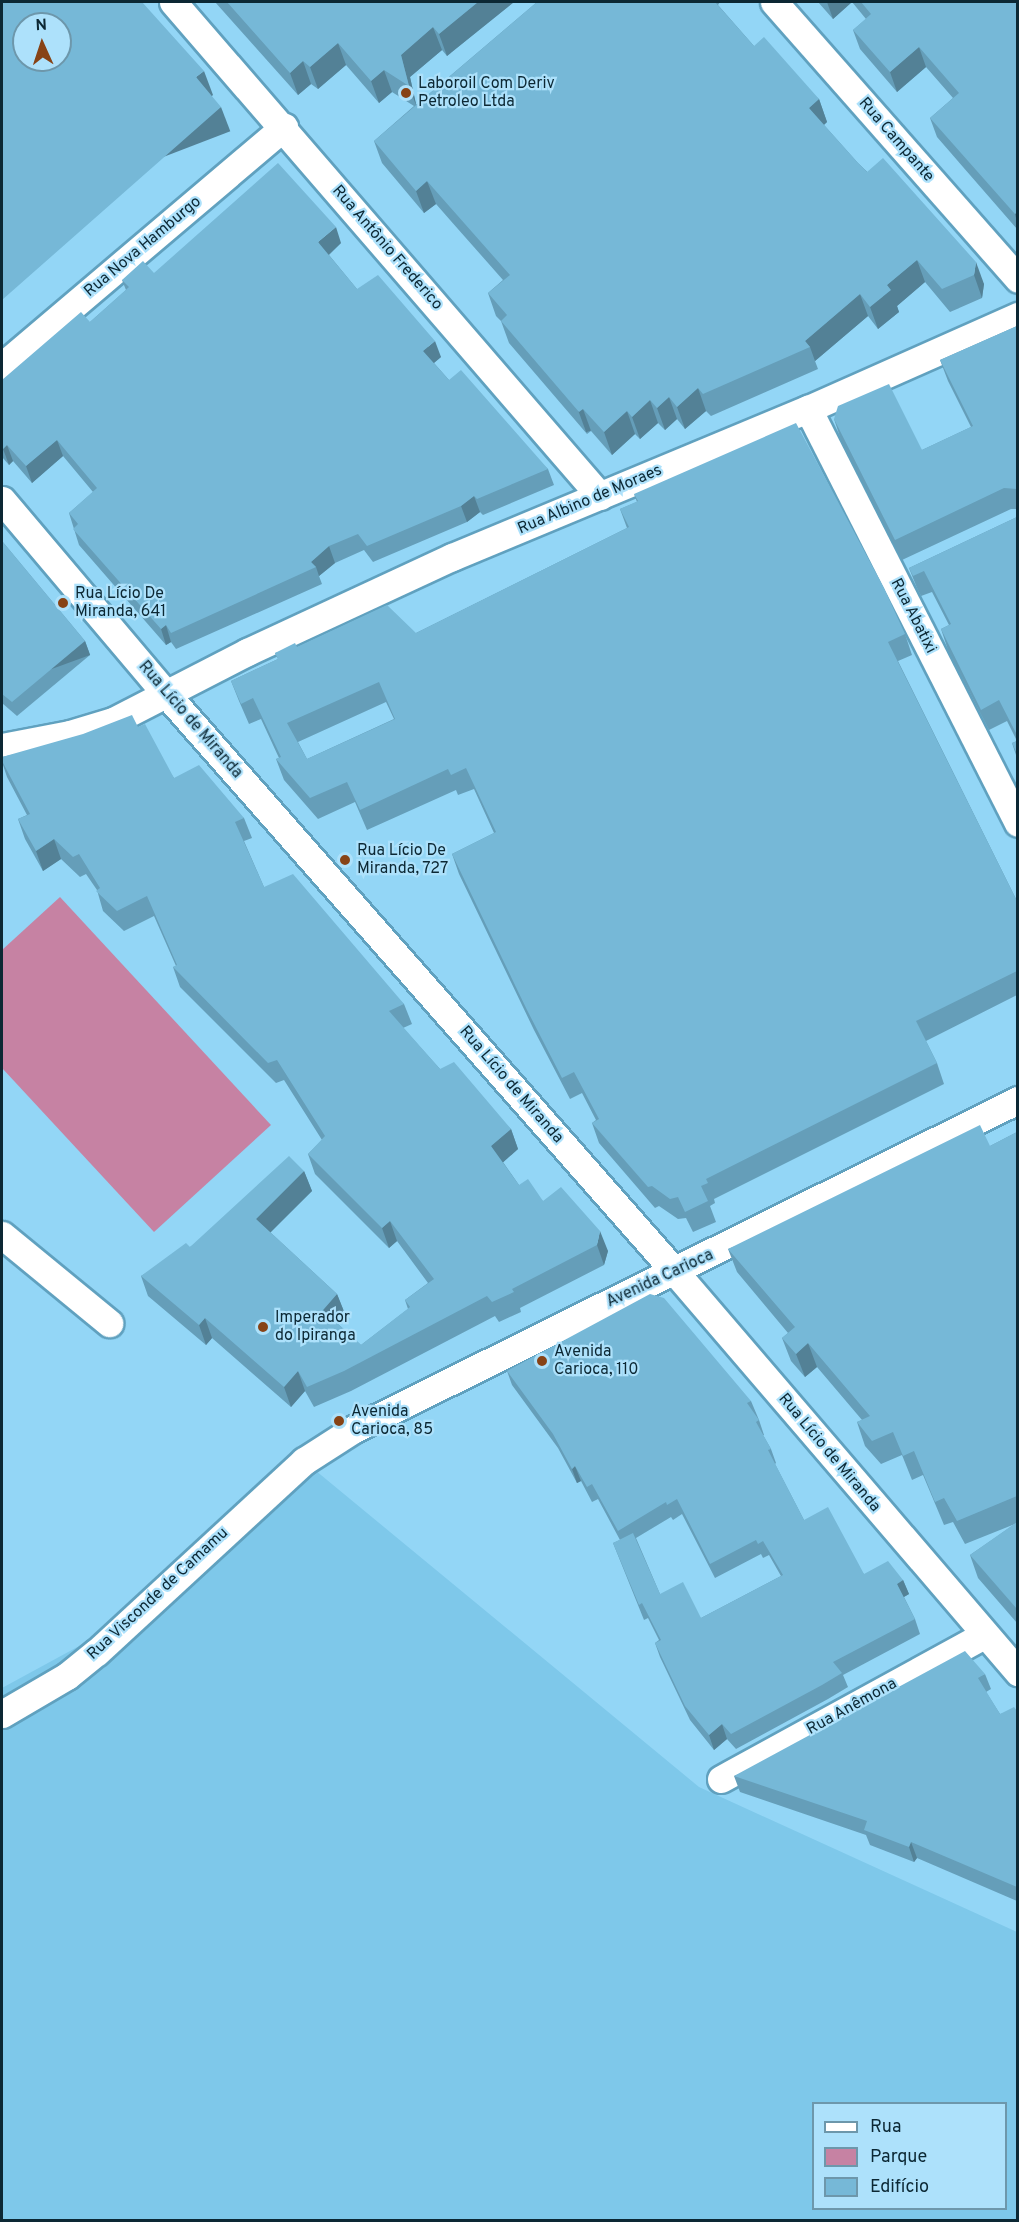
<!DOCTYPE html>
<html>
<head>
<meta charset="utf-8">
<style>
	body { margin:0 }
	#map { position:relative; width:1019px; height:2222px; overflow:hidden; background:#93d6f6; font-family:Overpass,sans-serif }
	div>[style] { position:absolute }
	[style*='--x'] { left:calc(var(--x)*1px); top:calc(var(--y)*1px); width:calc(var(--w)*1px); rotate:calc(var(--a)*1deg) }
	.built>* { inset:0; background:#7ec8ea }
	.green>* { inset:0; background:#c682a3 }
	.roads { filter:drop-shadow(2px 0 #60a1bf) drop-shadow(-2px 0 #60a1bf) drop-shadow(0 2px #60a1bf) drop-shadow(0 -2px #60a1bf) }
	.minor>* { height:27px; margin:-13.5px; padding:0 13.5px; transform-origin:13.5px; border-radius:13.5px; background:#fff }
	.wall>* { inset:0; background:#659eb9 }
	.shaded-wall>* { inset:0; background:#538196; transform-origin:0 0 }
	.building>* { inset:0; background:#76b8d7 }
	.dots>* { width:16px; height:16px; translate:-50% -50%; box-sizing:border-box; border:3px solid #ade1fb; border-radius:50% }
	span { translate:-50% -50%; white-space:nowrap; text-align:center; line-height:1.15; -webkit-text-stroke:4.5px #ade1fb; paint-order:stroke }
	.poi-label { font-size:16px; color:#0c2834 }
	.left { translate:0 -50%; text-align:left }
	.street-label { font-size:16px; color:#0c2834 }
	.frame { position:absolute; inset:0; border:3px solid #0c2834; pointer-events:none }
	.legend { position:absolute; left:812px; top:2102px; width:195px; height:108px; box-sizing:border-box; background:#ade1fb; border:2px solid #6d97ab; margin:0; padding:8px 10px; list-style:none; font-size:18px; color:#0c2834 }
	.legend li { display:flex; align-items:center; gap:12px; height:30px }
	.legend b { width:30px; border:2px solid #6d97ab }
	.north { position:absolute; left:12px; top:12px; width:60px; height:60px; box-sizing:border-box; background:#ade1fb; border:2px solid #6d97ab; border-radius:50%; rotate:357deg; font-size:16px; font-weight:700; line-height:24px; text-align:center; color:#0c2834 }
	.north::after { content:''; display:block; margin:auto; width:21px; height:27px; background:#874316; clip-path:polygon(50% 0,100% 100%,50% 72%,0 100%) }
</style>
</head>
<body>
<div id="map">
	<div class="built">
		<i style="clip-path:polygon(evenodd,304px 1461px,699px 1787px,1017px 1932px,1017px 2220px,2px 2220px,2px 1688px,138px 1614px,304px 1461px,814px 2104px,1006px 2104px,1006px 2208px,814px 2208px,814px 2104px)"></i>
	</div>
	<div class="green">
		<i style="clip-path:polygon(60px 897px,271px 1125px,154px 1232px,2px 1068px,2px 950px)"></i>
	</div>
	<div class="roads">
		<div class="minor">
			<i style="--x:173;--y:2;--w:653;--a:49.16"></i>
			<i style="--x:774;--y:2;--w:369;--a:48.6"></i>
			<i style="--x:2;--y:366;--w:370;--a:-40.3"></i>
			<i style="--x:808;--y:409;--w:464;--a:63.1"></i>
			<i style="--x:2;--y:500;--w:255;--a:49.8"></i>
			<i style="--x:167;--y:695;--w:770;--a:48.63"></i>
			<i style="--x:676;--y:1273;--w:526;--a:49.4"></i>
			<i style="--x:2;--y:747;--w:69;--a:-10.8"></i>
			<i style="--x:70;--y:734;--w:45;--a:-16.8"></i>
			<i style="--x:113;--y:721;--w:151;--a:-27.2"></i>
			<i style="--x:247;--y:652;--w:226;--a:-24.9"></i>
			<i style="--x:452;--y:557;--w:386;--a:-22.6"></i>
			<i style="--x:808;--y:409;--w:230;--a:-23.9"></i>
			<i style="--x:2;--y:1235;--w:139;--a:39.4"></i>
			<i style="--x:2;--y:1714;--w:75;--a:-30.3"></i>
			<i style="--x:67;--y:1676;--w:38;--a:-39"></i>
			<i style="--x:97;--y:1652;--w:282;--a:-42.7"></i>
			<i style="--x:304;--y:1461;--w:59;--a:-32.6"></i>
			<i style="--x:354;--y:1429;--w:741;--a:-26.36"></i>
			<i style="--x:721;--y:1779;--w:300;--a:-28.7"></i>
		</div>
	</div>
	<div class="wall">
		<i style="clip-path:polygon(215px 2px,514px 2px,447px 56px,442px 50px,410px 77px,416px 105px,537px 2px,720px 2px,718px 5px,754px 46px,819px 99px,827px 122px,824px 125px,858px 163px,984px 284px,982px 298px,950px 312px,925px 282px,897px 306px,899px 312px,878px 329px,868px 316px,815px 361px,818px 369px,711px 416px,706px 411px,685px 429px,677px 419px,665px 430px,658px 423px,640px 439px,635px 434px,612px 455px,591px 431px,587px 434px,509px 343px,501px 321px,496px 316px,488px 293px,503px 280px,436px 204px,424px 213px,382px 163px,374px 141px,414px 106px,392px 92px,379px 103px,346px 65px,318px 89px,311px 84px,298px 95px)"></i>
		<i style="clip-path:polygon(818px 2px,1017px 2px,1017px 229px,937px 137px,930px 118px,953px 98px,926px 67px,897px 92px,860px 49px,853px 30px,866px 19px,852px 2px,833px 19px)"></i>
		<i style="clip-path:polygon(341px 243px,329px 255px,357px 289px,441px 357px,434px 363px,449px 380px,548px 469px,554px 485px,483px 515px,480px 512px,467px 522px,373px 562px,364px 550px,335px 563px,319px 576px,322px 584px,176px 649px,171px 642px,166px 645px,79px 545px,69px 513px,93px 492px,63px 456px,32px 483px,13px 461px,9px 465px,2px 457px,2px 380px,90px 322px,126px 290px,122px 280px,154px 273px)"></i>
		<i style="clip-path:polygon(1017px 326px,1017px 509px,1011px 509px,902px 560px,841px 440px,834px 419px,922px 450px,971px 427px,948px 381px,940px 360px)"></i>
		<i style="clip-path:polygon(evenodd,634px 494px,905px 634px,912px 655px,898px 661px,1017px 901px,1017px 995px,926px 1041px,937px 1063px,944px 1084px,714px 1199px,715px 1203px,710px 1206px,716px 1222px,693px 1232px,686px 1218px,678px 1219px,659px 1206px,655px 1208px,599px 1143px,592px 1123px,596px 1120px,582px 1093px,570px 1099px,534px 1030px,459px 874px,452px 854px,494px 833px,474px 789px,458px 795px,456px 790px,367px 830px,355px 802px,318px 819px,284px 780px,276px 759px,279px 758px,261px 719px,249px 724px,239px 701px,231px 681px,278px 659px,275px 653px,297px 647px,416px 633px,627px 528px,620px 509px,637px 502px,634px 494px,386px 702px,394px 719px,307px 759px,298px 742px,386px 702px)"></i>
		<i style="clip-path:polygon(1017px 517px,1017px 758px,1012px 743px,1017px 741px,1007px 721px,989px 730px,948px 650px,941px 629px,949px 625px,932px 592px,921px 596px,917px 588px,909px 568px)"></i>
		<i style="clip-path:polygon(2px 541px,85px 641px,90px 655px,17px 716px,2px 703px)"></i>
		<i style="clip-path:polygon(138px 727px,174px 778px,244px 818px,252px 838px,244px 841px,264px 887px,404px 1004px,412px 1024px,403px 1028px,440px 1069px,511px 1129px,518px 1149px,503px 1162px,519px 1185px,543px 1201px,608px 1251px,604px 1265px,520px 1308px,521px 1312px,499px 1322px,495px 1316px,351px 1391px,314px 1407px,305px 1391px,291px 1407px,212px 1338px,206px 1345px,148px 1296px,141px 1276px,190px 1247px,304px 1171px,312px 1191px,270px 1232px,337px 1294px,345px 1314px,337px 1323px,361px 1345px,408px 1309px,405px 1300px,428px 1283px,397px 1241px,389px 1248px,315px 1174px,308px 1154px,322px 1140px,284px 1080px,276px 1083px,180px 987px,173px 967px,176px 966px,154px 916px,124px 931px,103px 911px,97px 890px,86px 874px,80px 877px,61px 859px,43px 871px,25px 839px,18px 819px,27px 815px,7px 777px,2px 762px,2px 757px)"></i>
		<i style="clip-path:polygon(1017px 1132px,1017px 1623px,978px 1578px,970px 1555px,1015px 1524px,965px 1544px,953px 1522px,944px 1525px,923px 1475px,912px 1480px,902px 1455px,881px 1464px,865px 1446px,857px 1422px,862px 1420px,817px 1367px,805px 1377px,791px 1361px,782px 1338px,788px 1333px,737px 1272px,728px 1249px,990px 1146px)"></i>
		<i style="clip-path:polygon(evenodd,507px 1371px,751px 1401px,759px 1420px,764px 1435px,763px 1435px,771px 1449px,776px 1463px,775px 1464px,804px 1520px,864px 1574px,903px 1580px,909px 1594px,904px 1597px,915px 1619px,920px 1634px,843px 1675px,848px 1687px,828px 1699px,736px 1749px,727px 1739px,714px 1750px,690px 1720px,660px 1657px,655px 1643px,659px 1640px,648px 1618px,644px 1620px,613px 1543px,620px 1540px,598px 1499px,592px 1502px,581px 1481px,577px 1483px,558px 1448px,512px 1385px,507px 1371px,682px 1514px,715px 1578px,761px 1554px,763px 1558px,769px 1555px,781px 1576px,701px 1618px,660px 1594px,636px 1538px,671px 1517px,673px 1520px,682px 1514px)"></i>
		<i style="clip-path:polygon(985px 1674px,991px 1689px,986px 1692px,1000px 1714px,1017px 1711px,1017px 1901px,917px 1858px,914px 1862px,870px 1845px,866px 1835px,740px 1792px,734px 1776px)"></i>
	</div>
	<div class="shaded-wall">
		<i style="clip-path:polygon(478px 2px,514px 2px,447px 56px,439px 34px)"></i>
		<i style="clip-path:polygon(827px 2px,852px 2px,833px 19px)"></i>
		<i style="clip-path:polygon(433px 27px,442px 50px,410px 77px,417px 108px,409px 86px,401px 55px)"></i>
		<i style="clip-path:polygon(338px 43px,346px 65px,318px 89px,310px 67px)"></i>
		<i style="clip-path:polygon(919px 47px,926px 67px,897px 92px,890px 72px)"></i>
		<i style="clip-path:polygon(303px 61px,311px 84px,298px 95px,290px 73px)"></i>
		<i style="clip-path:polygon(384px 70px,392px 92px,379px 103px,371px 81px)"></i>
		<i style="clip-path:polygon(204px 71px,213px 95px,205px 102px,196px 77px)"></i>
		<i style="clip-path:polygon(819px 99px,827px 122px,818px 130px,809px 108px)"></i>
		<i style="left:221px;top:107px;width:26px;height:292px;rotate:69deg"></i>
		<i style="clip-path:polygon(427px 181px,436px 204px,424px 213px,416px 191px)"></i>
		<i style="clip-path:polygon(1017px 212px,1017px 222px,1015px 214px)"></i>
		<i style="clip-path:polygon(336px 227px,341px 243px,324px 259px,318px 242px)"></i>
		<i style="clip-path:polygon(917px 260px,925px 282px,897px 306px,899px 312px,878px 329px,870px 307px,887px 285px)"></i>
		<i style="clip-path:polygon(976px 262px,984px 284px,982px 298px,974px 275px)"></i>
		<i style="clip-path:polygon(860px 294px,868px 316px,815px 361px,810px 347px,805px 341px)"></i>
		<i style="clip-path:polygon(435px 341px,441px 357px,429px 367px,423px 351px)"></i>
		<i style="clip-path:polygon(698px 388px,706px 411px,685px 429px,677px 407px)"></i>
		<i style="clip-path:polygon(669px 397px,677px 419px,665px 430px,657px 408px)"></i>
		<i style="clip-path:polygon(650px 400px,658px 423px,640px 439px,632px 417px)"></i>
		<i style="left:583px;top:409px;width:23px;height:5px;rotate:70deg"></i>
		<i style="clip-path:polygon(627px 411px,635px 434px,612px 455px,604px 432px)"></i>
		<i style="clip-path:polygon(57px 440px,63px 456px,32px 483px,26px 466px)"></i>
		<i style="clip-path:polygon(7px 445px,13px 461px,9px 465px,3px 449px)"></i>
		<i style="clip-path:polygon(474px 496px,480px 512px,467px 522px,461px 506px)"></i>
		<i style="clip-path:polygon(329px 546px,335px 563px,319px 576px,316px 567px,311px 562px)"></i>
		<i style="clip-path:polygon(166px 625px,171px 642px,166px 645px,161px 629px)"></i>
		<i style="left:85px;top:641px;width:15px;height:95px;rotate:70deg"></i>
		<i style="clip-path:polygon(54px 839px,61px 859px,43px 871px,36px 851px)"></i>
		<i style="clip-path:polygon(511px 1129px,518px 1149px,499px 1166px,491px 1146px)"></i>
		<i style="clip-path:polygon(304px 1171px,312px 1191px,264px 1239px,256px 1219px)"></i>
		<i style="clip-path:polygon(390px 1221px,397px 1241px,389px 1248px,382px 1228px)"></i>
		<i style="clip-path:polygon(600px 1231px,608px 1251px,604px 1265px,597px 1245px)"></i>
		<i style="clip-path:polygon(337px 1294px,345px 1314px,330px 1330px,323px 1310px)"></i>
		<i style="clip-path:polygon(205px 1318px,212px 1338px,206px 1345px,199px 1325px)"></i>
		<i style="clip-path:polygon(808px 1343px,817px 1367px,805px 1377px,796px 1354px)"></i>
		<i style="clip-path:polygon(298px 1371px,305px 1391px,291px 1407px,284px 1387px)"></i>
		<i style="clip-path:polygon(575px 1466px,581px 1481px,577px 1483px,572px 1469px)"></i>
		<i style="clip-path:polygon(903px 1580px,909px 1594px,902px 1598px,897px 1584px)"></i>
		<i style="clip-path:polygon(722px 1724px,727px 1739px,714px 1750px,709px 1735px)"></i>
		<i style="clip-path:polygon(911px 1842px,917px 1858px,914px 1862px,909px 1847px)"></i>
	</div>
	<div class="building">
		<i style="clip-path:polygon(evenodd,2px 2px,142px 2px,204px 71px,196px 77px,221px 107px,2px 300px,2px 2px,24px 24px,60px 24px,60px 60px,24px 60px,24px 24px)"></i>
		<i style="clip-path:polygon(227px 2px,478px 2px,439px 34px,433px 27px,401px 55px,409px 86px,384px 70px,371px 81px,338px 43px,310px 67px,303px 61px,290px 73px)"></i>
		<i style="clip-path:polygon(537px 2px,715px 2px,754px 46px,764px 37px,819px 99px,809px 108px,858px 163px,867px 172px,883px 158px,976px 262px,974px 275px,942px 289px,917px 260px,887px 285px,891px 290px,870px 307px,860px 294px,805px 341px,810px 347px,703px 394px,698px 388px,677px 407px,669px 397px,657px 408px,650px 400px,632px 417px,627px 411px,604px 432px,583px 409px,579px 412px,501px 321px,507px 315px,488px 293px,510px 275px,427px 181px,416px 191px,374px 141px)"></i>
		<i style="clip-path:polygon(861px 2px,1017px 2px,1017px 212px,1015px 214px,930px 118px,959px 93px,919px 47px,890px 72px,853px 30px,871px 14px)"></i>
		<i style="clip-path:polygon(278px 163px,336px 227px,318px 242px,357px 289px,378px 275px,435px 341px,423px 351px,449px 380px,461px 370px,548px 469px,477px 499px,474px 496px,461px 506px,367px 546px,358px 534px,329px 546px,311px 562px,316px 567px,171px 633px,166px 625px,161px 629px,73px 529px,78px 524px,69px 513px,97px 488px,57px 440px,26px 466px,7px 445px,3px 449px,2px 447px,2px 380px,81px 312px,90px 322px,129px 287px,122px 280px,143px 261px,154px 273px)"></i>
		<i style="clip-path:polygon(1017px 326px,1017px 489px,1004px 488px,895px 540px,834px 419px,838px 406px,889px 384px,922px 450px,973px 426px,940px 360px)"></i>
		<i style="clip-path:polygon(evenodd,796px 423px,884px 588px,905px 634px,888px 642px,1017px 901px,1017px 971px,916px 1021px,937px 1063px,706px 1179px,708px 1183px,701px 1186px,708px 1201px,685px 1212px,678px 1197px,670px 1199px,652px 1186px,648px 1187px,592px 1123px,599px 1119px,574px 1072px,562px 1078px,527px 1010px,452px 854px,496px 832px,466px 768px,451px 775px,448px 769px,360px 810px,347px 782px,310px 798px,276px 759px,281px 757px,253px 698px,241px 704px,231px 681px,278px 659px,275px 653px,295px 643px,297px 647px,387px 605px,416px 633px,629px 527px,620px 509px,638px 501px,634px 494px,796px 423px,379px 682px,395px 719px,307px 759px,287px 723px,379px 682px)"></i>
		<i style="clip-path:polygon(1017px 517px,1017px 735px,999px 700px,981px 710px,941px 629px,951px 624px,924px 571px,913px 576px,909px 568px)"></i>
		<i style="clip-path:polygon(2px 541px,85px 641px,12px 702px,2px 694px)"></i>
		<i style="clip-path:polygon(132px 715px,138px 727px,145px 724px,174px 778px,199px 765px,244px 818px,235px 822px,264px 887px,293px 874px,404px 1004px,389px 1011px,440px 1069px,454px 1062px,511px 1129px,491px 1146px,519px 1185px,528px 1179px,543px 1201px,561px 1187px,600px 1231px,597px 1245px,512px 1289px,514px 1292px,492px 1302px,487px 1296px,344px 1371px,307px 1387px,298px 1371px,284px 1387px,205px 1318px,199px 1325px,141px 1276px,186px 1243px,190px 1247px,289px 1156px,304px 1171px,256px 1219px,337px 1294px,323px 1310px,361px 1345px,410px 1307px,405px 1300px,434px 1279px,390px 1221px,382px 1228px,308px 1154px,325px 1136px,277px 1060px,268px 1063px,173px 967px,177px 965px,147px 896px,117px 911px,96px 891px,100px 888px,79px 854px,73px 857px,54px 839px,36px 851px,18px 819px,30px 814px,2px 761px,2px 757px,83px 734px)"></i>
		<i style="clip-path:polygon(1017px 741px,1017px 754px,1012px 743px)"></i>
		<i style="clip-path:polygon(980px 1125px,990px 1146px,1017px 1132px,1017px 1496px,957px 1521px,944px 1498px,935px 1502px,914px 1451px,903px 1456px,893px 1432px,872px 1441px,857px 1422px,870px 1416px,808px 1343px,796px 1354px,782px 1338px,795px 1327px,728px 1249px)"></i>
		<i style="clip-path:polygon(650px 1294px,664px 1298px,751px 1401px,747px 1403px,759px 1420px,756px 1422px,771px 1449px,768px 1450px,804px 1520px,828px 1507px,864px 1574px,888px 1561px,903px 1580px,897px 1584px,915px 1619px,833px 1662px,842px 1673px,822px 1685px,731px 1734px,722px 1724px,709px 1735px,685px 1706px,655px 1643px,661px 1640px,642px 1603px,639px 1605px,613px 1543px,633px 1533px,660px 1594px,683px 1582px,701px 1618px,783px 1575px,763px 1541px,758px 1544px,756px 1540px,710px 1564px,677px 1499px,667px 1505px,666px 1502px,618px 1531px,592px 1484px,587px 1487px,575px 1466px,572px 1469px,553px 1434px,507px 1371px)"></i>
		<i style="clip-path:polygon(1017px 1522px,1017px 1609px,970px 1555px)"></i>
		<i style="clip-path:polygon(965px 1651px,985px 1674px,978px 1678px,1000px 1714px,1014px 1707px,1017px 1711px,1017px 1887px,911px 1842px,909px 1847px,864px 1830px,867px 1821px,734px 1776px)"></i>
	</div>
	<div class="dots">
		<i style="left:406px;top:93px;background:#874316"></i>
		<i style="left:63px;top:603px;background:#874316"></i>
		<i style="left:345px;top:860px;background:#874316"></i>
		<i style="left:263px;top:1327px;background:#874316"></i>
		<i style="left:542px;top:1361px;background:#874316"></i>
		<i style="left:339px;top:1421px;background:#874316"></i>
	</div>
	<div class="poi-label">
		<span class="left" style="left:418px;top:93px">Laboroil Com Deriv<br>Petroleo Ltda</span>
		<span class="left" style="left:75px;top:603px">Rua Lício De<br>Miranda, 641</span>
		<span class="left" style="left:357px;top:860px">Rua Lício De<br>Miranda, 727</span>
		<span class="left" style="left:275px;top:1327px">Imperador<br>do Ipiranga</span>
		<span class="left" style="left:554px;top:1361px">Avenida<br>Carioca, 110</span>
		<span class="left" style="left:351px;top:1421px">Avenida<br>Carioca, 85</span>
	</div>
	<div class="street-label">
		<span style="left:896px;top:140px;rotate:49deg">Rua Campante</span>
		<span style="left:143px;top:247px;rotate:-40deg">Rua Nova Hamburgo</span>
		<span style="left:387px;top:248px;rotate:49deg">Rua Antônio Frederico</span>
		<span style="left:590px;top:500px;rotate:-23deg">Rua Albino de Moraes</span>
		<span style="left:913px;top:616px;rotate:63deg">Rua Abatixi</span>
		<span style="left:190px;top:720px;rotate:49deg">Rua Lício de Miranda</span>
		<span style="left:511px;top:1085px;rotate:49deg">Rua Lício de Miranda</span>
		<span style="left:660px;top:1279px;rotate:-25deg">Avenida Carioca</span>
		<span style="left:829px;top:1453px;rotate:50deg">Rua Lício de Miranda</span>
		<span style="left:158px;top:1594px;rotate:-43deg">Rua Visconde de Camamu</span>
		<span style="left:852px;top:1707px;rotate:-29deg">Rua Anêmona</span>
	</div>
	<div class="frame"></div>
	<ul class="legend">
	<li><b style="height:8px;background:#fff"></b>Rua</li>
	<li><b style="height:16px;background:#c682a3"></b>Parque</li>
	<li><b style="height:16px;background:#76b8d7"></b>Edifício</li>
	</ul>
	<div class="north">N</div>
</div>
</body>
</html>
